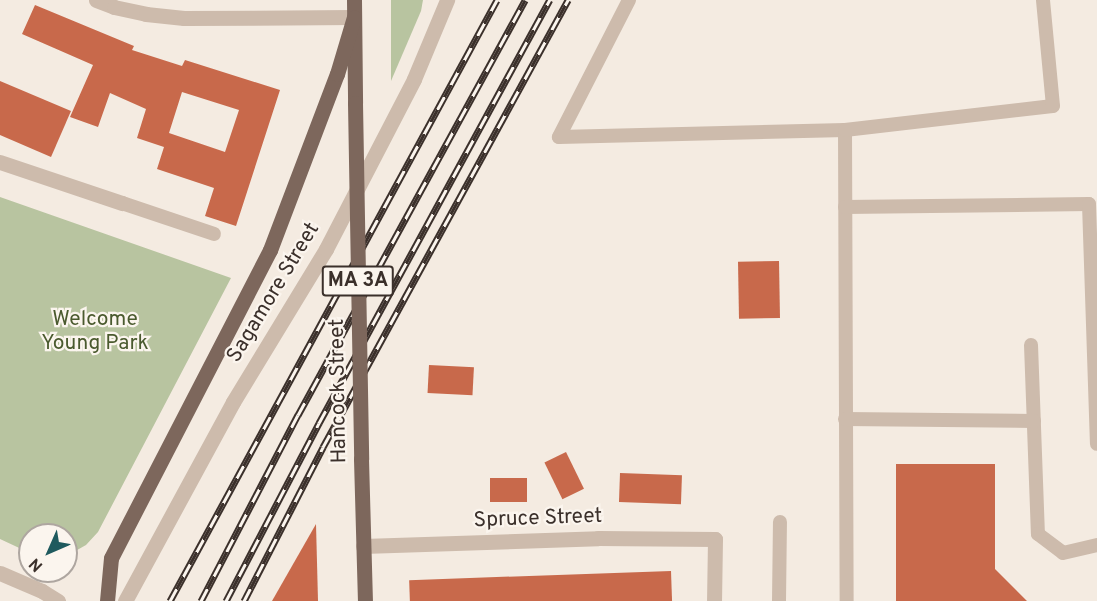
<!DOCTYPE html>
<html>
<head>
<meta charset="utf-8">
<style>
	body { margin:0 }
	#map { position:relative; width:1097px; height:601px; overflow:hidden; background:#f4ebe1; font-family:Overpass,sans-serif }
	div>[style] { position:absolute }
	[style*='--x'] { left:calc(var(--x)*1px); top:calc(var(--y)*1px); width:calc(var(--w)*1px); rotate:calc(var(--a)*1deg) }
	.green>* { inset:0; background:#b8c4a0 }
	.building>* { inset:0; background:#c8694b; transform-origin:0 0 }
	.service>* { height:14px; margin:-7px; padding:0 7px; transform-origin:7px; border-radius:7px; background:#cdbbac }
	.minor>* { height:15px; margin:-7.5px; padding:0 7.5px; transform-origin:7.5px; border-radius:7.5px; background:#cdbbac }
	.tertiary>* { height:15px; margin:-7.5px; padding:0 7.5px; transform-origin:7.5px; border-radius:7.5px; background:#cdbbac }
	.primary>* { height:15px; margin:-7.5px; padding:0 7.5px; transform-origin:7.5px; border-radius:7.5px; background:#7d675c }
	.rail>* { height:7px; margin-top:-3.5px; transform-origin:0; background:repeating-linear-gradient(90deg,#fbf5ee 0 14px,#3b302b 0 28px); box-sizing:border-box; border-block:2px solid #3b302b }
	.primary-bridge>* { height:15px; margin:-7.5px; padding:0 7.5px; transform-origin:7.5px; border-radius:7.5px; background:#7d675c }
	span { translate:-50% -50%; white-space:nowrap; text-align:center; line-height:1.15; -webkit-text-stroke:4.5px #fbf5ee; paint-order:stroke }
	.shield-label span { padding:2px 4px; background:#fbf5ee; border:2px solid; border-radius:4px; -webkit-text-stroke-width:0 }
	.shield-label { font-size:20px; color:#3b302b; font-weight:700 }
	.street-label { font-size:21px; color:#3b302b }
	.park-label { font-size:21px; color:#4a5a2e }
	.north { position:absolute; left:18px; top:523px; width:60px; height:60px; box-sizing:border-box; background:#fbf5ee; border:2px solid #aea6a0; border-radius:50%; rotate:225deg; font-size:16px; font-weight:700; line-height:24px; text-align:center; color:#3b302b }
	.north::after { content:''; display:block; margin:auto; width:21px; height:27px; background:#1f5a5e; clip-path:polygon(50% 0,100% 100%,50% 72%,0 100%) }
</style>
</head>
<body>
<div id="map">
	<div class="green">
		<i style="clip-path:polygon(391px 0,423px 0,421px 11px,391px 81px)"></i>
		<i style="clip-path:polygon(0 197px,231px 278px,98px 532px,86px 545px,70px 554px,66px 555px,66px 535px,30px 535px,30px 553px,0 539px)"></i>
	</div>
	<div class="building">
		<i style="clip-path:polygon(evenodd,35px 5px,134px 46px,132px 50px,182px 66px,185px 60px,280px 90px,236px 226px,205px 216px,214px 188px,157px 169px,164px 147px,137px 138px,146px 109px,110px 93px,98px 127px,70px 117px,93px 65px,22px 34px,35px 5px,182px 92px,239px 110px,225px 152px,169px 133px,182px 92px)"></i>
		<i style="clip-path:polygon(0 81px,71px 111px,51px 157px,0 135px)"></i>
		<i style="left:779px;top:261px;width:57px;height:41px;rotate:89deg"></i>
		<i style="left:429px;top:365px;width:45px;height:28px;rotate:3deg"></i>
		<i style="left:566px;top:452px;width:41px;height:24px;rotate:64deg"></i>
		<i style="clip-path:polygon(896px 464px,995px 464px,995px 569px,1027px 601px,896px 601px)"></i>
		<i style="left:620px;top:473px;width:62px;height:29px;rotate:2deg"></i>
		<i style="left:490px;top:478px;width:37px;height:24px"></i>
		<i style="clip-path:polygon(316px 524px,318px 601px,272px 601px)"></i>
		<i style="left:671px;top:571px;width:30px;height:262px;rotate:88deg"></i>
	</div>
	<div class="service">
		<i style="--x:629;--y:0;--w:154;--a:117.1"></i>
		<i style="--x:559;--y:137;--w:286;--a:-1.4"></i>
		<i style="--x:845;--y:130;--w:471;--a:89.8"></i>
		<i style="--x:845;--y:130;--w:209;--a:-6.6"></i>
		<i style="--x:1053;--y:106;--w:106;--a:-95.4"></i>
		<i style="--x:122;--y:203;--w:97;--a:18.6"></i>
		<i style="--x:845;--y:207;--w:244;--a:-0.7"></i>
		<i style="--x:1089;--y:204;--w:240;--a:88.1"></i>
		<i style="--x:1031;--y:345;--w:189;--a:87.9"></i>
		<i style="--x:1038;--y:534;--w:31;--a:37"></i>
		<i style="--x:1063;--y:553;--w:35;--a:-13"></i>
		<i style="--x:845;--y:419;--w:189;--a:0.6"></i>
		<i style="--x:779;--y:601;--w:79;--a:-89.3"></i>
	</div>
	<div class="minor">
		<i style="--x:96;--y:0;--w:19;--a:21"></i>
		<i style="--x:114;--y:7;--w:33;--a:12"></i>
		<i style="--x:146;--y:14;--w:38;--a:6"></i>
		<i style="--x:184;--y:18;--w:170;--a:-0.3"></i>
		<i style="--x:0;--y:162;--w:129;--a:18.6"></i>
		<i style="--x:363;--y:546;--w:235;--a:-1.9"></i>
		<i style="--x:598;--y:538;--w:117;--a:0.5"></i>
		<i style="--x:715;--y:539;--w:62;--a:90.9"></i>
		<i style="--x:0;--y:573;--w:46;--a:23.2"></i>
		<i style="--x:42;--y:591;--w:19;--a:32"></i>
	</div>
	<div class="tertiary">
		<i style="--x:125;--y:601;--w:226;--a:-61.5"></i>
		<i style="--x:233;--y:402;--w:179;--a:-58.7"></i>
		<i style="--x:326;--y:249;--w:191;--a:-62.6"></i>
		<i style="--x:414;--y:79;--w:86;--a:-67.3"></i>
	</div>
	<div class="primary">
		<i style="--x:354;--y:0;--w:103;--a:89.4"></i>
		<i style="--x:361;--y:459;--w:142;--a:88.4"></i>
		<i style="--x:107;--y:601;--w:43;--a:-84.7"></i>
		<i style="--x:111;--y:558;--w:347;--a:-62.7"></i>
		<i style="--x:270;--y:250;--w:188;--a:-69.2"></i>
		<i style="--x:337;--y:74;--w:59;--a:-73.4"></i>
	</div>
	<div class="rail">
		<i style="--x:170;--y:601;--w:684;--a:-61.45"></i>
		<i style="--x:201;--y:601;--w:210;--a:-62.5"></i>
		<i style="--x:298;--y:415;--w:473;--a:-61.3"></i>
		<i style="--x:226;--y:601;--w:201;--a:-62.4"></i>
		<i style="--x:319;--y:423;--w:482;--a:-61.4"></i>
		<i style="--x:244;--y:601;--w:173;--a:-62.8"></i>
		<i style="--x:323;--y:447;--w:510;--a:-61.27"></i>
	</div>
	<div class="primary-bridge">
		<i style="--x:355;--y:103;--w:356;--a:89"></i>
	</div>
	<div class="shield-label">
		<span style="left:358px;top:281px">MA 3A</span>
	</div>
	<div class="street-label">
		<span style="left:274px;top:293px;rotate:-59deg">Sagamore Street</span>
		<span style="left:339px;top:391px;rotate:-91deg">Hancock Street</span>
		<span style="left:538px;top:519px;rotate:-2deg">Spruce Street</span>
	</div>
	<div class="park-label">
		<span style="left:95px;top:332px">Welcome<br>Young Park</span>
	</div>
	<div class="north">N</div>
</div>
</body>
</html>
